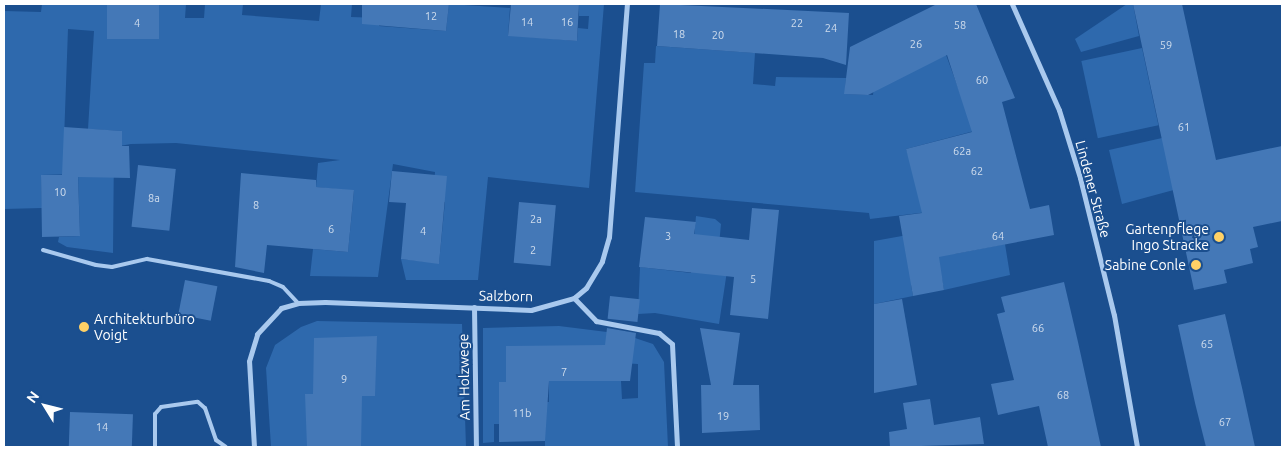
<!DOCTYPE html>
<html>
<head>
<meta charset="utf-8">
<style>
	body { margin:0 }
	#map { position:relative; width:1286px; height:451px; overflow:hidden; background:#1b4f8f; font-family:Ubuntu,sans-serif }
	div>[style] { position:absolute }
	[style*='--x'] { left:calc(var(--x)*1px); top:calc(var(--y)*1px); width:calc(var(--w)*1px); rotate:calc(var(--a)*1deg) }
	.green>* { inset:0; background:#2e69ad; transform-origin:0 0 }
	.building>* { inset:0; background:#4478b7; transform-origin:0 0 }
	.lane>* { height:4px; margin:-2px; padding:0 2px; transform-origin:2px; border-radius:2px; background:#a9c9ee }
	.street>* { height:5px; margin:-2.5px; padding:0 2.5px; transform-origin:2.5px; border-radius:2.5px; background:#a9c9ee }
	.dots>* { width:14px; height:14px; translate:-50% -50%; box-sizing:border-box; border:2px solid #1b4f8f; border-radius:50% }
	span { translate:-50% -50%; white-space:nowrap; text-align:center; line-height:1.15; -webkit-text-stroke:4px #1b4f8f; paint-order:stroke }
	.number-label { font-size:11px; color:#d0dded }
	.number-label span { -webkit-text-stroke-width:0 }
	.street-label { font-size:14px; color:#fff }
	.poi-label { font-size:14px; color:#fff }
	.right { translate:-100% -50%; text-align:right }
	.left { translate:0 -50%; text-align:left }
	.frame { position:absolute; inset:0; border:5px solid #fff; pointer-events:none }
	.north { position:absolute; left:20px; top:381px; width:50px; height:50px; -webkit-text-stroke:4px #1b4f8f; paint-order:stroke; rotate:306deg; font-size:14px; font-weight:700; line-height:20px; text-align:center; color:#fff }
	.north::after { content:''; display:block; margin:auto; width:18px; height:22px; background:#fff; clip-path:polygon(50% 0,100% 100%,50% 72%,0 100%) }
</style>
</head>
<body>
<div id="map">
	<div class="green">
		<i style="clip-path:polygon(evenodd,42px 4px,186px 4px,185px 18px,204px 18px,205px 4px,243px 4px,242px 15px,319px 21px,321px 4px,352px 4px,351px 17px,380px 18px,379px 26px,446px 31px,449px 4px,510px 8px,508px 35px,577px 41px,578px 28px,588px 29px,589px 16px,579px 16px,579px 4px,604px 4px,589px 188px,488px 177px,478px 280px,406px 280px,401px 259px,439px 263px,445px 202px,433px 200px,435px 172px,393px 164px,378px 277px,310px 276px,313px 249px,348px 252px,354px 191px,316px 187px,318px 163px,340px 160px,176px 143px,131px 144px,114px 147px,113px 253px,67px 247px,58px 242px,59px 237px,80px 236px,78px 174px,41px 175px,42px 208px,4px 209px,4px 11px,41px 12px,42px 4px,68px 29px,94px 31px,88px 129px,122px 131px,120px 144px,64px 140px,68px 29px)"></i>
		<i style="clip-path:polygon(1127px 4px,1133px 4px,1139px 36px,1081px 52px,1075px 39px)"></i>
		<i style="clip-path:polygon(942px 44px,974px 131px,906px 149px,928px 212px,870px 219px,869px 213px,635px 192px,644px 63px,655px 63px,656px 46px,755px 53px,753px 84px,775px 86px,776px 77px,846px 78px,845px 94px,873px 95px,874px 85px)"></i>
		<i style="left:1142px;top:48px;width:79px;height:62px;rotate:78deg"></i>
		<i style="clip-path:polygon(1162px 138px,1181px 188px,1122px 204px,1109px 150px)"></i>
		<i style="clip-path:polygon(696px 216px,715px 219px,721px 224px,718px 256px,729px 258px,719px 324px,655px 313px,638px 314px,640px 267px,691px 273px)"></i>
		<i style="clip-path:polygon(930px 231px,954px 254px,1005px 244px,1010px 275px,944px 290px,942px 279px,911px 285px,913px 296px,874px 304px,874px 241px)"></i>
		<i style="clip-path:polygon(317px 321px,462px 324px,466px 447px,361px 447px,307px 433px,307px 447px,271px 447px,266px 368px,275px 345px,301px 327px)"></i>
		<i style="clip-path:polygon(559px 326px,623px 334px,653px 344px,664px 362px,668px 447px,545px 447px,545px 402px,549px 402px,549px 381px,621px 381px,622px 399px,638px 398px,638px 364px,621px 363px,571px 346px,506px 346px,506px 382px,499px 382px,499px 424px,494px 424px,494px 442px,483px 443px,483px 328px)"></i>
	</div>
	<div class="building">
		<i style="left:107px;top:4px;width:52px;height:35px"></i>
		<i style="clip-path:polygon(362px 4px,449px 4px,446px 31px,362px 24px)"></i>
		<i style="clip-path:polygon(511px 4px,579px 4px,577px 41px,508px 36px)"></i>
		<i style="clip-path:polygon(660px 4px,849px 13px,846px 65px,823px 58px,657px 46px)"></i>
		<i style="clip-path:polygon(937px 4px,976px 4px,1015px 98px,1002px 102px,1030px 209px,1049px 205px,1054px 235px,939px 257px,944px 290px,913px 296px,899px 216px,922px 213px,906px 149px,972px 132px,947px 55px,868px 95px,844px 94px,850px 47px)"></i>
		<i style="clip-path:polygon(1133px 4px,1182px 4px,1216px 160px,1282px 146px,1282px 221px,1253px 227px,1258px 247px,1250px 249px,1253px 263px,1224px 270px,1227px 283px,1194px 290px)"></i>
		<i style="clip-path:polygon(64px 127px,122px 131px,122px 146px,129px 146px,130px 178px,78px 177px,80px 236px,42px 237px,41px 175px,62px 175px)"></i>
		<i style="left:138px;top:165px;width:38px;height:62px;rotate:6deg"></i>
		<i style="clip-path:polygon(392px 171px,447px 176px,439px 264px,401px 259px,406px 203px,389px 202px)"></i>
		<i style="clip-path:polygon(241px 173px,316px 180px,316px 187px,354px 190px,348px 252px,267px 245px,264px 273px,235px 267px)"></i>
		<i style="left:519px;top:202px;width:37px;height:61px;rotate:5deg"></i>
		<i style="clip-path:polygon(752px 208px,779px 210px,768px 319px,730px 315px,734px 277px,639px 267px,645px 217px,696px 222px,694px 234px,749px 240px)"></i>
		<i style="left:185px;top:280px;width:33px;height:35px;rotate:11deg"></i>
		<i style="clip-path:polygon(1064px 282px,1078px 342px,1101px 447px,1048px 447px,1039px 406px,998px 415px,991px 384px,1014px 380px,997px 314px,1005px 312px,1001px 297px)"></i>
		<i style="left:610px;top:296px;width:30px;height:23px;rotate:6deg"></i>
		<i style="clip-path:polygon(902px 299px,917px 385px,874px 393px,874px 304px)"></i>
		<i style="clip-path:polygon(1225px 314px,1243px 392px,1255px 447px,1206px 447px,1195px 403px,1178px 325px)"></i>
		<i style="clip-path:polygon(607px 328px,636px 333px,630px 381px,549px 381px,545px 441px,499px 442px,499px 382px,506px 382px,506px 346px,605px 345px)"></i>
		<i style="clip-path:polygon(700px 328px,740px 333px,733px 385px,759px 385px,760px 430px,702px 433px,701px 385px,711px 385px)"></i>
		<i style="clip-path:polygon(377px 336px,375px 396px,362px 396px,361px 447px,307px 447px,305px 394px,313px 394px,314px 338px)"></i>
		<i style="clip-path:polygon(930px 399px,934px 425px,980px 417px,984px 444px,890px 447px,889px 432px,907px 429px,903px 403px)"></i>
		<i style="left:70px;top:412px;width:63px;height:35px;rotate:2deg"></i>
	</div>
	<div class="lane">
		<i style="--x:43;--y:250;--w:55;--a:15.8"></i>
		<i style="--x:96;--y:265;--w:16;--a:7"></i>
		<i style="--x:112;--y:267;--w:36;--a:-13"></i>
		<i style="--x:147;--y:259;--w:124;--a:10.2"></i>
		<i style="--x:269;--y:281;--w:15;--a:23"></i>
		<i style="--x:283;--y:287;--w:22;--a:47"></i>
		<i style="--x:155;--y:447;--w:33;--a:-90"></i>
		<i style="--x:155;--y:414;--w:9;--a:-49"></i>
		<i style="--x:161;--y:407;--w:37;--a:-8"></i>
		<i style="--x:198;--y:402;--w:9;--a:41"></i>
		<i style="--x:205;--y:408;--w:34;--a:71"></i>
		<i style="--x:216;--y:440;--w:12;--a:35"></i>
	</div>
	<div class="street">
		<i style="--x:1012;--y:4;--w:116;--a:66.1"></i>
		<i style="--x:1059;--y:110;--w:71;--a:72.8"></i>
		<i style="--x:1080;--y:178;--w:141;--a:76.1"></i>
		<i style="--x:1114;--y:315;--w:134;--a:80.1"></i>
		<i style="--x:574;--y:298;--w:32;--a:46"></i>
		<i style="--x:596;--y:321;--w:64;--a:10.8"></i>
		<i style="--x:659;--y:333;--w:17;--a:40"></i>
		<i style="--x:672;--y:344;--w:103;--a:87.2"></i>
		<i style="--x:474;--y:307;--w:140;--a:89.2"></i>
		<i style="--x:254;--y:447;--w:86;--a:-93.3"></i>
		<i style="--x:249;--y:361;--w:28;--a:-73"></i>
		<i style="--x:257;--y:334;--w:35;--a:-47"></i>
		<i style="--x:281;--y:308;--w:18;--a:-16"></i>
		<i style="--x:298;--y:303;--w:27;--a:-2"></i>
		<i style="--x:325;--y:302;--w:206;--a:2.2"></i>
		<i style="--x:531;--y:310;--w:45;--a:-15.6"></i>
		<i style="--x:574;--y:298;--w:16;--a:-40"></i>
		<i style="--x:586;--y:288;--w:31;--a:-59"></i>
		<i style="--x:602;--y:261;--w:25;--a:-74"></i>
		<i style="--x:609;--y:237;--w:234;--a:-85.6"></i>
	</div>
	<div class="dots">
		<i style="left:1219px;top:237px;background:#ffd166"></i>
		<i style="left:1196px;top:265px;background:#ffd166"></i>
		<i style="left:84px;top:327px;background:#ffd166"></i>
	</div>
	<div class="number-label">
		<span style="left:431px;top:16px">12</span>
		<span style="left:527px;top:22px">14</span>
		<span style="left:567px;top:22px">16</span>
		<span style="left:137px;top:23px">4</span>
		<span style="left:797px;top:23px">22</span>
		<span style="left:960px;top:25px">58</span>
		<span style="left:831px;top:28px">24</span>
		<span style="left:679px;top:34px">18</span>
		<span style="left:718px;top:35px">20</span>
		<span style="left:916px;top:44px">26</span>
		<span style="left:1166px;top:45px">59</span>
		<span style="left:982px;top:80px">60</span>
		<span style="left:1184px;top:127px">61</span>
		<span style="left:962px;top:151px">62a</span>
		<span style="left:977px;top:171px">62</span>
		<span style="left:60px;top:192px">10</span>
		<span style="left:154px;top:198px">8a</span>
		<span style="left:256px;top:205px">8</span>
		<span style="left:536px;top:219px">2a</span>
		<span style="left:331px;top:229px">6</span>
		<span style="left:423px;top:231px">4</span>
		<span style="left:668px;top:236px">3</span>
		<span style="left:998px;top:236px">64</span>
		<span style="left:533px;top:250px">2</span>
		<span style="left:753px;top:279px">5</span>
		<span style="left:1038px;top:328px">66</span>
		<span style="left:1207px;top:344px">65</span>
		<span style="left:564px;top:372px">7</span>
		<span style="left:344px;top:379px">9</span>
		<span style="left:1063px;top:395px">68</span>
		<span style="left:522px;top:413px">11b</span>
		<span style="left:723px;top:416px">19</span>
		<span style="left:1225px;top:422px">67</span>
		<span style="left:102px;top:427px">14</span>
	</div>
	<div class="street-label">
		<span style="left:1093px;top:189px;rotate:75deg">Lindener Straße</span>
		<span style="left:506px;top:296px;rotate:1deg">Salzborn</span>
		<span style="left:464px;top:377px;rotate:-91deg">Am Holzwege</span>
	</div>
	<div class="poi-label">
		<span class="right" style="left:1209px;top:237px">Gartenpflege<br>Ingo Stracke</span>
		<span class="right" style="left:1186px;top:265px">Sabine Conle</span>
		<span class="left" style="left:94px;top:327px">Architekturbüro<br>Voigt</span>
	</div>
	<div class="frame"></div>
	<div class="north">N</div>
</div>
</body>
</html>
